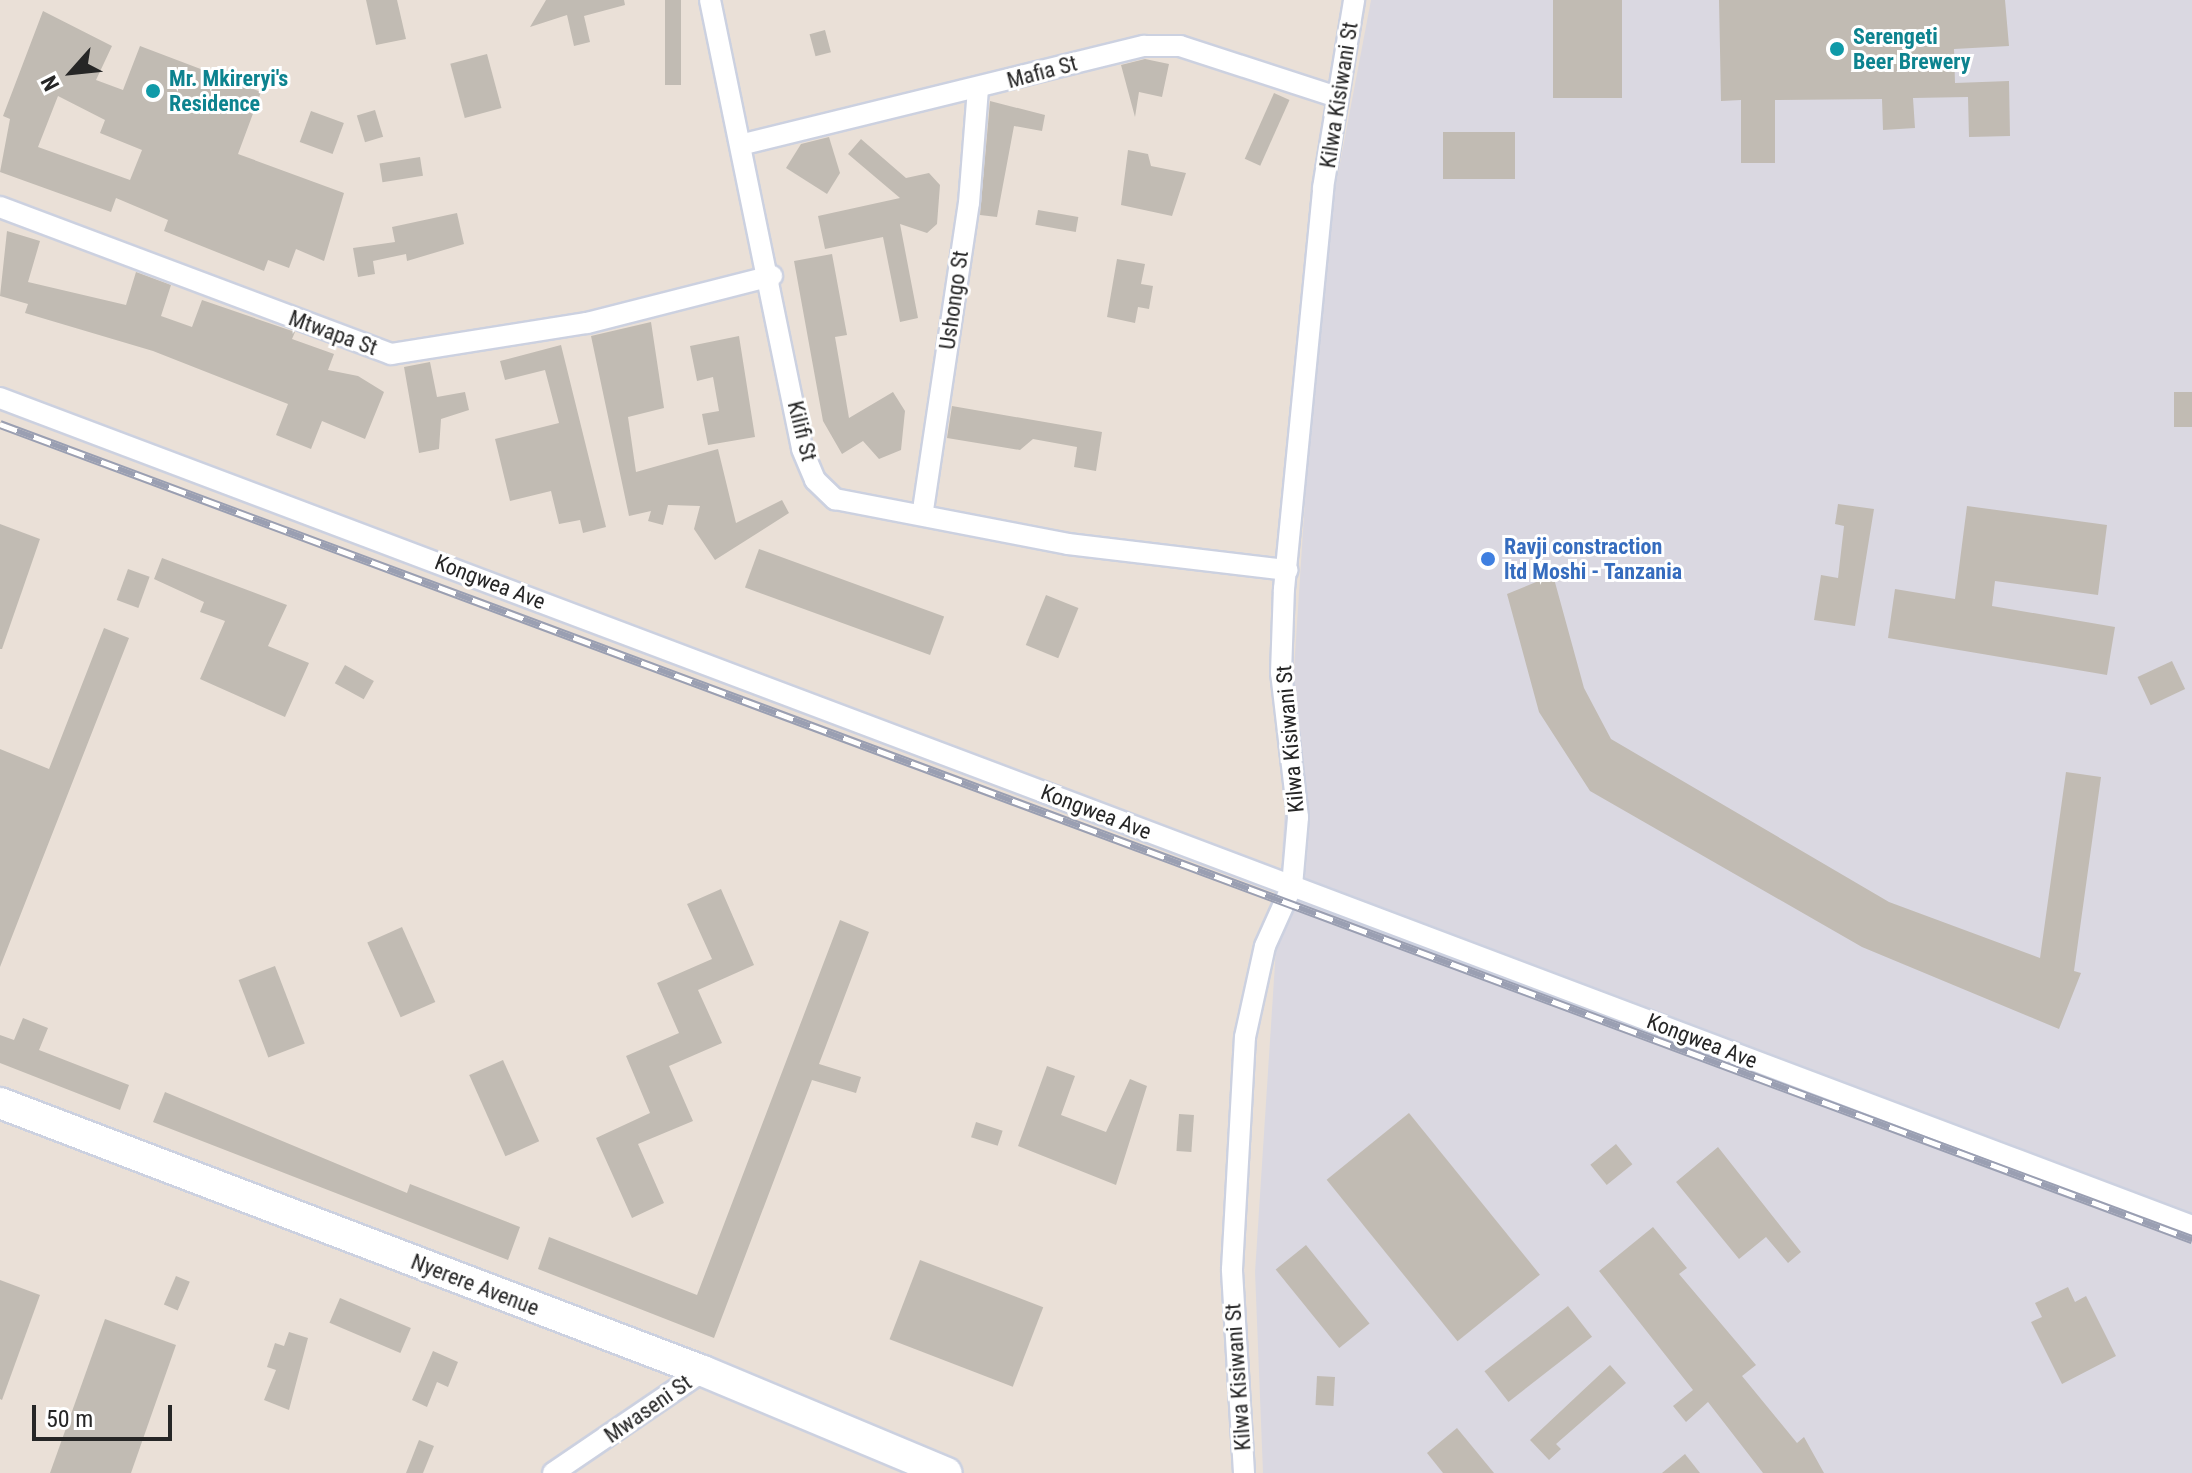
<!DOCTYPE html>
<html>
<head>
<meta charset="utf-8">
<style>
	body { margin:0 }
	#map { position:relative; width:2192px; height:1473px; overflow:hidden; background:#eae0d7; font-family:"Roboto Condensed",sans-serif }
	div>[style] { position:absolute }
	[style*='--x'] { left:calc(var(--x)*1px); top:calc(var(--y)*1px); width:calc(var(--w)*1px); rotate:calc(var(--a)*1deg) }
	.industrial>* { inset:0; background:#dad8e1 }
	.building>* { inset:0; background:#c1bbb3; transform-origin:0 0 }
	.roads { filter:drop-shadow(2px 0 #ccd1e0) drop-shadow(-2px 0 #ccd1e0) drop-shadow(0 2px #ccd1e0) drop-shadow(0 -2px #ccd1e0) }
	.street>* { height:20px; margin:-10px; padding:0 10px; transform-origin:10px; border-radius:10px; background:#fff }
	.secondary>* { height:30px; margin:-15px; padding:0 15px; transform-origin:15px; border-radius:15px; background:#fff }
	.rail>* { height:9px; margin-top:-4.5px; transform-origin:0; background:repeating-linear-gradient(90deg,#fff 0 18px,#9a9fb2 0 36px); box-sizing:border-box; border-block:2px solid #9a9fb2 }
	.dots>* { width:22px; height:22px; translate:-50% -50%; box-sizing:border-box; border:4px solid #fff; border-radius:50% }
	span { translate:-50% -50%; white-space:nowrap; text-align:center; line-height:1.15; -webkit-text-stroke:6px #fff; paint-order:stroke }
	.culture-label { font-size:22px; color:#0d838f; font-weight:700 }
	.left { translate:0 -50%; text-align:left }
	.street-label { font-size:22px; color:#262626 }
	.shop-label { font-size:22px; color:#366cbe; font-weight:700 }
	.north { position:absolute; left:32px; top:32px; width:80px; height:80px; -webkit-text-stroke:6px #fff; paint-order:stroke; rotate:243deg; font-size:22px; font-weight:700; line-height:32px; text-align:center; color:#262626 }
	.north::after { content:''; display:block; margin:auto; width:28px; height:36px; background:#262626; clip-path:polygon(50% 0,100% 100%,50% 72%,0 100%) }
	.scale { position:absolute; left:32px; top:1405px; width:140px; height:36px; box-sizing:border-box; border:4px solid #262626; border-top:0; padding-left:10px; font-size:24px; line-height:28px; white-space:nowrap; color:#262626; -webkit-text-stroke:6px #fff; paint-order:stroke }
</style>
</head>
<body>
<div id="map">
	<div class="industrial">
		<i style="clip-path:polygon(1371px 0,2192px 0,2192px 1473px,1263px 1473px,1255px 1272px,1320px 268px)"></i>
	</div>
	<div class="building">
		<i style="clip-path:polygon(366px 0,397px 0,406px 39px,376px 45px)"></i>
		<i style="clip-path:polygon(546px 0,624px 0,625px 5px,584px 16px,590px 42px,574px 46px,567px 15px,530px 27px)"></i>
		<i style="left:665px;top:0;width:16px;height:85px"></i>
		<i style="left:1553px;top:0;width:69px;height:98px"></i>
		<i style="clip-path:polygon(1719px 0,2005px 0,2009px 46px,1954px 49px,1955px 83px,2009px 81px,2010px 136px,1969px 137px,1968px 97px,1913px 98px,1915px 128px,1883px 130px,1882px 99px,1775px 100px,1775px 163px,1741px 163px,1741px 100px,1721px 101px)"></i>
		<i style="clip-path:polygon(evenodd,43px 11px,112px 46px,96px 80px,123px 90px,140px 46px,261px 92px,238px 154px,344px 193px,324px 261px,296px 249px,289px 268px,268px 260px,264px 271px,164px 231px,168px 220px,116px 198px,111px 212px,0 172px,10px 119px,3px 116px,43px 11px,58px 96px,105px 120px,100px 133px,142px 150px,130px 180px,38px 147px,58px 96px)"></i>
		<i style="left:825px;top:30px;width:23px;height:16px;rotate:75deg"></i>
		<i style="left:487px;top:54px;width:56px;height:38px;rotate:75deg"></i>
		<i style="clip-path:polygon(1145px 59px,1169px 64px,1162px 97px,1139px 92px,1135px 117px,1121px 65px)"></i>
		<i style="left:1274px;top:93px;width:17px;height:72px;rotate:24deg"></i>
		<i style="clip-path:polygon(990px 101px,1045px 115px,1042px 131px,1014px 126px,997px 217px,980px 215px)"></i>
		<i style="left:375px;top:110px;width:28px;height:19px;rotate:73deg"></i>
		<i style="left:311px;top:111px;width:35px;height:33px;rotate:20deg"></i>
		<i style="left:1443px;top:132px;width:72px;height:47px"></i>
		<i style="clip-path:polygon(829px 137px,840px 173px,827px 194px,786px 168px,801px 144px)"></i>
		<i style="clip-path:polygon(861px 139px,906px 178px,929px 173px,940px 185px,937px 224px,927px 233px,900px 224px,918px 318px,900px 322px,883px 237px,825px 249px,818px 216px,900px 198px,848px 154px)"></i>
		<i style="clip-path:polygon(1128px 150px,1148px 154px,1151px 166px,1186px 173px,1172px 216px,1121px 205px)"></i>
		<i style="left:420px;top:157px;width:19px;height:41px;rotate:81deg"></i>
		<i style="left:1038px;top:210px;width:41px;height:15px;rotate:10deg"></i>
		<i style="clip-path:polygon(457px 213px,464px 244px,407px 261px,406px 254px,373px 261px,375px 274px,358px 277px,353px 248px,395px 242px,392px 227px)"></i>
		<i style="clip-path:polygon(7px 231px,40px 241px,28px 282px,126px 305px,136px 272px,171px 285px,161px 316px,192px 327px,202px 300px,295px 332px,292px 339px,334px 354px,328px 370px,358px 376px,384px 392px,365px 439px,322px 421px,311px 449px,276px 435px,288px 404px,153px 351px,25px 313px,28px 304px,0 296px)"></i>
		<i style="clip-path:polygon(832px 254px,847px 335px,835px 337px,849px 418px,893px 392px,905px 411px,901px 450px,879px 459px,863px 441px,842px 454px,823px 421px,794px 261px)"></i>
		<i style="clip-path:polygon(1117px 259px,1145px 264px,1141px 284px,1153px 286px,1149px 309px,1138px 307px,1135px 323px,1107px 317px)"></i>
		<i style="clip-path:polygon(651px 322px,664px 408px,628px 417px,636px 472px,718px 449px,736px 523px,782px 500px,789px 513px,715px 560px,694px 529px,700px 506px,668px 505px,663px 525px,648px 521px,651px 511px,629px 516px,591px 336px)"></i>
		<i style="clip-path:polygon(739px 336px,755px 437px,708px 445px,702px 414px,719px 411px,713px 377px,697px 381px,690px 346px)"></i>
		<i style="clip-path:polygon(561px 345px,606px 527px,583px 533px,580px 520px,559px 524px,551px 491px,510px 501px,495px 439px,559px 423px,545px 370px,505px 380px,500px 361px)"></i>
		<i style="clip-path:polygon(430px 362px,437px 397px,465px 392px,469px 410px,441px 419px,439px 449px,419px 453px,404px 367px)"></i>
		<i style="left:2174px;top:392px;width:18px;height:35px"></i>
		<i style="clip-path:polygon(952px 406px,1102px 432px,1096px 471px,1074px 467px,1077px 447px,1033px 439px,1020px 450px,947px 438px)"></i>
		<i style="clip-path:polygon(1838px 504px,1874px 509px,1855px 626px,1814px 620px,1821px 575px,1838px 578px,1844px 526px,1835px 524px)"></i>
		<i style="clip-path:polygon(1967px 506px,2107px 525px,2098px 595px,1995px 581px,1992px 606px,2115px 627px,2107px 675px,1888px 638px,1895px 589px,1955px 599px)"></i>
		<i style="clip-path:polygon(0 524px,40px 539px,2px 649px,0 649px)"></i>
		<i style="left:759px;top:549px;width:197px;height:41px;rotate:20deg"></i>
		<i style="clip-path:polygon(162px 558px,287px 605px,268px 646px,309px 663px,285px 717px,200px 679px,225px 621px,200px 612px,204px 602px,154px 579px)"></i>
		<i style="left:128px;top:569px;width:23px;height:33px;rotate:20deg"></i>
		<i style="clip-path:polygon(1553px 575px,1584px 688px,1611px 739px,1889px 902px,2040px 958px,2066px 772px,2101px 777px,2074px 971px,2081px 973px,2059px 1029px,1862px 947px,1590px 791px,1539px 712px,1507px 594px)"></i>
		<i style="left:1046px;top:595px;width:35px;height:54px;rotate:22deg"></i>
		<i style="clip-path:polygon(104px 628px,129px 638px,0 967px,0 749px,49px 769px)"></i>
		<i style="left:2172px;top:661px;width:31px;height:38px;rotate:65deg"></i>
		<i style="left:345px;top:665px;width:33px;height:21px;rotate:29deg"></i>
		<i style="clip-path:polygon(721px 889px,754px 965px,698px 990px,722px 1043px,669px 1066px,693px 1121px,638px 1144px,664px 1203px,632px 1218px,596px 1138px,650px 1113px,626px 1056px,679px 1033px,657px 983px,712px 959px,687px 904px)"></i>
		<i style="clip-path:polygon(840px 920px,869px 932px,819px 1064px,861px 1077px,856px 1093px,812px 1080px,714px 1338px,538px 1269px,549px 1237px,697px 1295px)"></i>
		<i style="left:402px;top:927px;width:82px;height:38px;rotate:66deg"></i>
		<i style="left:275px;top:966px;width:83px;height:39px;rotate:69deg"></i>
		<i style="clip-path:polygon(23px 1018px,48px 1028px,39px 1050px,129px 1085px,120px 1110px,0 1063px,0 1035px,14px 1040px)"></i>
		<i style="left:503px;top:1060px;width:89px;height:37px;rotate:66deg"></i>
		<i style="clip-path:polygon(1047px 1066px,1075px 1076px,1061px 1115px,1106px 1132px,1130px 1079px,1147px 1086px,1116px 1185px,1018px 1146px)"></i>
		<i style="clip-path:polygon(165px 1092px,407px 1193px,410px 1184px,520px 1227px,508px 1260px,153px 1122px)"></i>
		<i style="left:1409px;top:1113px;width:208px;height:106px;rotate:51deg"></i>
		<i style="left:1179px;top:1114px;width:15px;height:37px;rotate:4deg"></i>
		<i style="left:976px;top:1122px;width:28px;height:16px;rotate:18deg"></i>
		<i style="left:1616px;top:1144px;width:26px;height:33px;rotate:51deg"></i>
		<i style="clip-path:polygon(1718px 1147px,1801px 1252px,1788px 1263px,1766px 1237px,1739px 1259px,1676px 1182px)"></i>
		<i style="clip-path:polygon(1653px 1227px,1687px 1268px,1679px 1274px,1756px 1365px,1742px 1376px,1797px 1443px,1804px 1437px,1824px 1473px,1763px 1473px,1708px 1402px,1686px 1422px,1673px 1406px,1693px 1390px,1599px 1271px)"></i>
		<i style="left:1306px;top:1245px;width:101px;height:39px;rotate:51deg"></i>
		<i style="left:920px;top:1260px;width:132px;height:85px;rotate:21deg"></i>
		<i style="left:176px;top:1276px;width:15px;height:31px;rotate:23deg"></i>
		<i style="clip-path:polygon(0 1280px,40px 1295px,2px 1400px,0 1399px)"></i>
		<i style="clip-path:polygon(2068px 1287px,2075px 1302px,2086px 1296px,2116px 1356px,2062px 1384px,2031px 1322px,2042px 1317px,2035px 1303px)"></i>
		<i style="left:340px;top:1298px;width:77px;height:27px;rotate:23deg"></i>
		<i style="left:1568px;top:1306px;width:39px;height:106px;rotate:52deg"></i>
		<i style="clip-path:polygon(105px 1319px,176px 1345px,131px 1473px,50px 1473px)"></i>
		<i style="clip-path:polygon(289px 1332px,308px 1338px,289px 1410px,264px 1400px,276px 1370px,267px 1367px,275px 1343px,284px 1346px)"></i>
		<i style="clip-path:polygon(433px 1351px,458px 1362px,448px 1387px,437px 1382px,427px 1407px,412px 1400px)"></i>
		<i style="clip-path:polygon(1610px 1365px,1626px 1383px,1556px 1444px,1561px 1449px,1549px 1460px,1530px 1440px)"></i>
		<i style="left:1317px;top:1376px;width:18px;height:29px;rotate:3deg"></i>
		<i style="clip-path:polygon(1457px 1428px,1494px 1473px,1443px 1473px,1427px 1453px)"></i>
		<i style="clip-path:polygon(419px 1440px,434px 1446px,423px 1473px,406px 1473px)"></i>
		<i style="clip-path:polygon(1685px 1454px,1700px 1473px,1662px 1473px)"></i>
	</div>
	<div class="roads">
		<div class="street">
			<i style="--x:710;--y:0;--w:458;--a:78.4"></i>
			<i style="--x:802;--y:449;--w:34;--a:67"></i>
			<i style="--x:815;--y:480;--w:28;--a:44"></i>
			<i style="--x:835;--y:499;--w:237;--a:10.9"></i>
			<i style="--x:1068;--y:544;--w:221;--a:6.8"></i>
			<i style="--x:744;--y:144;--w:412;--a:-13.8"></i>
			<i style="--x:1144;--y:46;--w:36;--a:0"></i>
			<i style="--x:1180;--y:46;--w:165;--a:18"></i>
			<i style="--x:0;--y:207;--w:418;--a:20.6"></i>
			<i style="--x:391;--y:354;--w:198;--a:-9"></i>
			<i style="--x:587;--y:323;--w:191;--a:-14.3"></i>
			<i style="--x:0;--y:398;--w:2343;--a:20.69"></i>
			<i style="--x:923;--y:510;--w:310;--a:-81.5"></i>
			<i style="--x:969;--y:203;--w:114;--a:-85.5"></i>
			<i style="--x:553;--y:1473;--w:181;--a:-34.2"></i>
			<i style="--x:1244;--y:1473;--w:204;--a:-93.4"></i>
			<i style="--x:1232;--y:1269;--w:232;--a:-86.8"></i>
			<i style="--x:1245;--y:1037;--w:93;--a:-77.6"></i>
			<i style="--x:1265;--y:946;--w:66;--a:-65.8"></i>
			<i style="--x:1292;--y:886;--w:69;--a:-85"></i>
			<i style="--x:1298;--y:817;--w:145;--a:-96.7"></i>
			<i style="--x:1281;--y:673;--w:84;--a:-88"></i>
			<i style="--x:1284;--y:589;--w:403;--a:-84.4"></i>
			<i style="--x:1323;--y:188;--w:191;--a:-80.6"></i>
		</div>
		<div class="secondary">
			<i style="--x:0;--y:1103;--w:752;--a:20.87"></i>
			<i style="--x:703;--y:1371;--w:264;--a:22.7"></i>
		</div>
	</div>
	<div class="rail">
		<i style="--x:0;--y:424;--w:2339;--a:20.4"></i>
	</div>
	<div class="dots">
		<i style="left:1837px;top:49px;background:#0f9aa8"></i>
		<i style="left:153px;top:91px;background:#0f9aa8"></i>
		<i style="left:1488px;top:559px;background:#3f7fe0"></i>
	</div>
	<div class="culture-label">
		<span class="left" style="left:1853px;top:49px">Serengeti<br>Beer Brewery</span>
		<span class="left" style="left:169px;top:91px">Mr. Mkireryi's<br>Residence</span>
	</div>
	<div class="street-label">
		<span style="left:1042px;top:72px;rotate:-15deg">Mafia St</span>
		<span style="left:1339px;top:95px;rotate:-81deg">Kilwa Kisiwani St</span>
		<span style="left:954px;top:300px;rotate:-82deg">Ushongo St</span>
		<span style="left:333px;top:333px;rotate:20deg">Mtwapa St</span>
		<span style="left:802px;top:431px;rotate:76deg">Kilifi St</span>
		<span style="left:490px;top:582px;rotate:21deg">Kongwea Ave</span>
		<span style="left:1290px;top:739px;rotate:-95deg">Kilwa Kisiwani St</span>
		<span style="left:1096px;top:812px;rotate:21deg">Kongwea Ave</span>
		<span style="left:1702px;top:1041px;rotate:21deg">Kongwea Ave</span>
		<span style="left:475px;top:1285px;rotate:21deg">Nyerere Avenue</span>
		<span style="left:1238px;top:1377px;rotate:-94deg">Kilwa Kisiwani St</span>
		<span style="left:648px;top:1409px;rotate:-35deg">Mwaseni St</span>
	</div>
	<div class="shop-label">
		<span class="left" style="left:1504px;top:559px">Ravji constraction<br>ltd Moshi - Tanzania</span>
	</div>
	<div class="north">N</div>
	<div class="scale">50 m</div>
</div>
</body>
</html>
